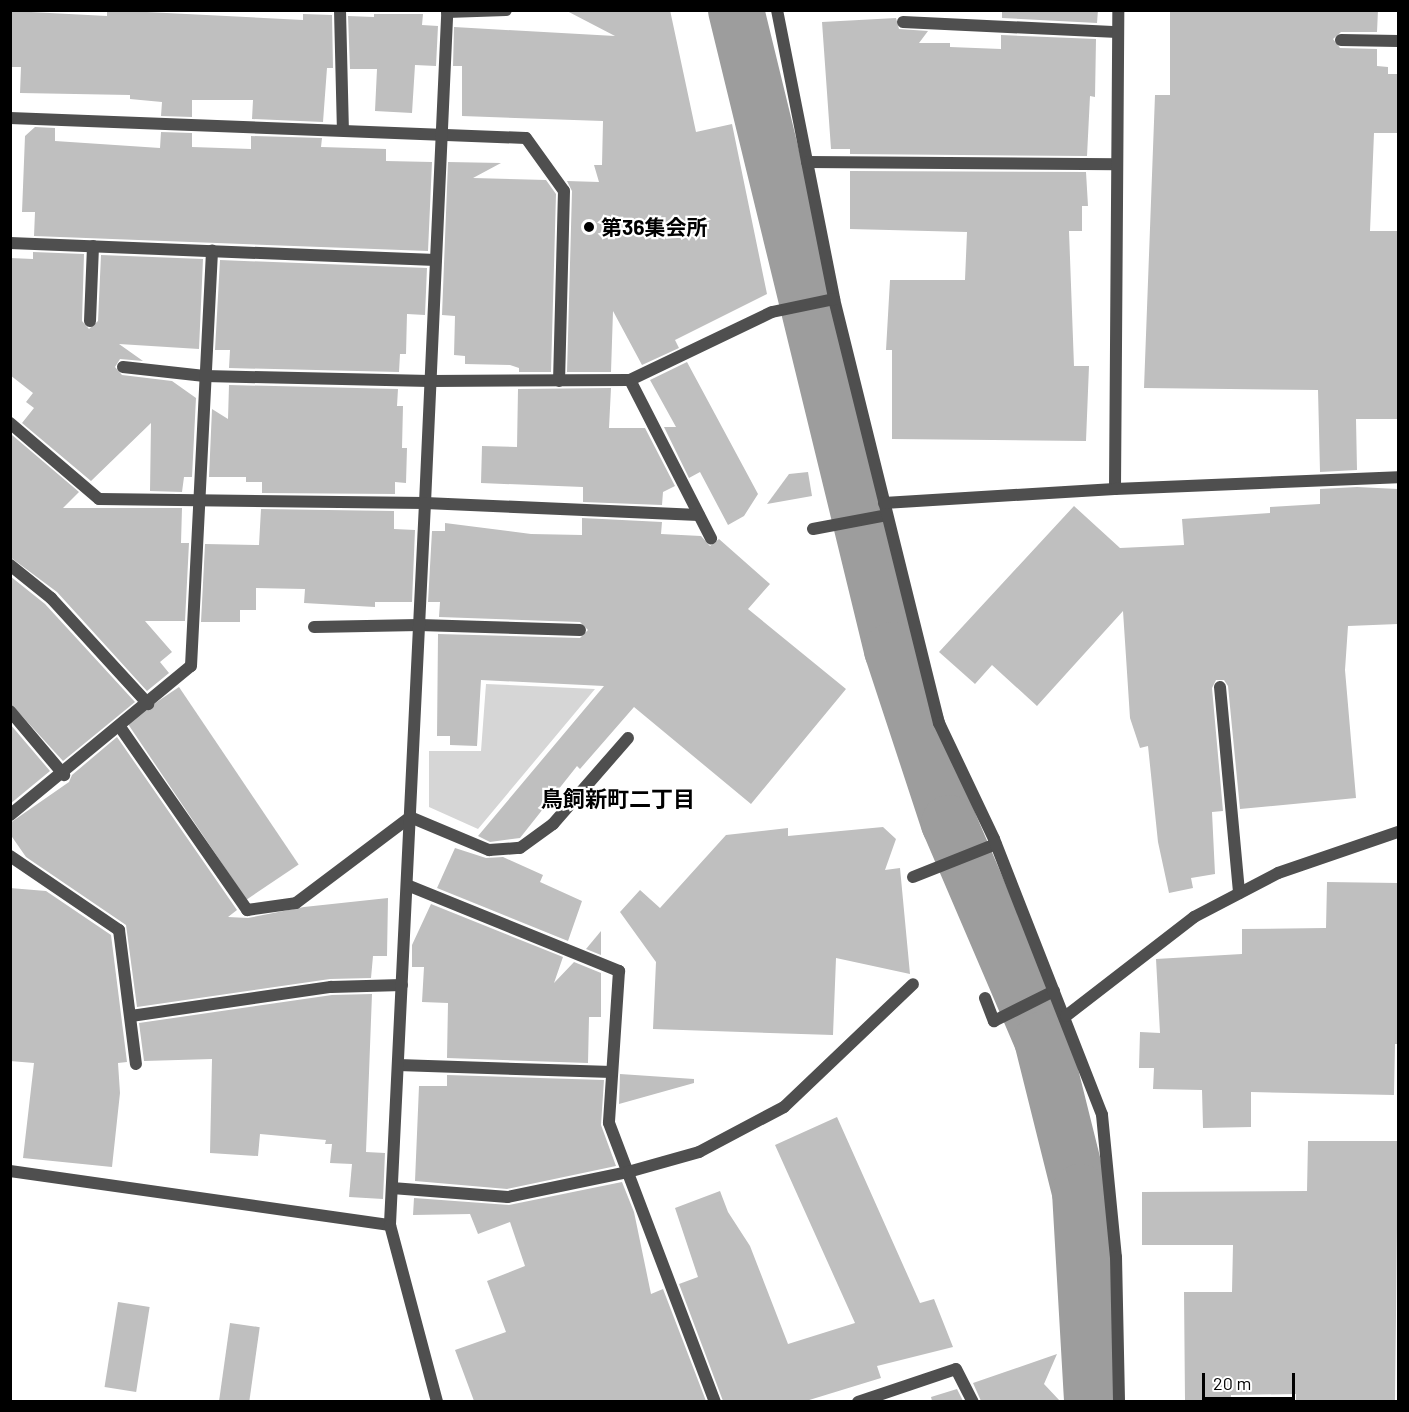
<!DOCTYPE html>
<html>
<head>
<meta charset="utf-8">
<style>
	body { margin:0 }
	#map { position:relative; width:1409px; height:1412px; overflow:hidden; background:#fff; font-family:Barlow,"Noto Sans JP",sans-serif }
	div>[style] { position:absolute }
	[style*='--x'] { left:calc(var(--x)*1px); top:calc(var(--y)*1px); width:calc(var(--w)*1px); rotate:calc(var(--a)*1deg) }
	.green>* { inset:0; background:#d6d6d6 }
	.river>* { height:56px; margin:-28px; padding:0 28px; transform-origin:28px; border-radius:28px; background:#9d9d9d }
	.building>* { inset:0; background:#bfbfbf; transform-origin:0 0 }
	.service>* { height:12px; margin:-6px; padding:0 6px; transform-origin:6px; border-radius:6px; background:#4f4f4f }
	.minor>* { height:12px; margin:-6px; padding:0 6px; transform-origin:6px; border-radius:6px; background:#4f4f4f }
	.tertiary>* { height:12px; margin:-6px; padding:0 6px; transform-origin:6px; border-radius:6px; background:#4f4f4f }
	.dots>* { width:16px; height:16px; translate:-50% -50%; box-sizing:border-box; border:3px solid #fff; border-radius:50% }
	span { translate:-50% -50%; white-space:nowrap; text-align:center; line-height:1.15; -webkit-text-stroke:4.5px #fff; paint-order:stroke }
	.poi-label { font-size:21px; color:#000; font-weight:700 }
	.left { translate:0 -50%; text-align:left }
	.neighbourhood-label { font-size:22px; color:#000; font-weight:700 }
	.frame { position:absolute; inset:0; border:12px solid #000; pointer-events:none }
	.scale { position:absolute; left:1202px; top:1373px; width:93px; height:27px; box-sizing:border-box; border:3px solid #000; border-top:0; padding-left:8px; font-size:18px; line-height:21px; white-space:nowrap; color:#000; -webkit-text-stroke:4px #fff; paint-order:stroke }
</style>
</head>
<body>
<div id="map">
	<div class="green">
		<i style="clip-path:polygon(486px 684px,595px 689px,478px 829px,429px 807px,429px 751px,481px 751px)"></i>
	</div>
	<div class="river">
		<i style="--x:736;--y:10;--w:659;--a:76.3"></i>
		<i style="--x:892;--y:650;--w:182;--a:71.8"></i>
		<i style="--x:949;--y:823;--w:236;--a:66.8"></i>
		<i style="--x:1042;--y:1040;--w:157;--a:76"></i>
		<i style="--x:1080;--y:1192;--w:210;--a:86.7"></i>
	</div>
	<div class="building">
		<i style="clip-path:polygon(107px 10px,303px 20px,303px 14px,332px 15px,333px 68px,327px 68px,323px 122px,252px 119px,253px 100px,192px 100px,192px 117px,161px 116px,162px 102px,130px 99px,130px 95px,20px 93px,21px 67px,10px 67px,12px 11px,107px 16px)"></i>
		<i style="clip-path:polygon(565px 10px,670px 10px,696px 132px,732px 124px,767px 294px,675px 340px,679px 348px,642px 365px,613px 311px,611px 372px,567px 372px,572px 191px,567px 181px,599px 182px,594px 165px,602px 165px,603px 121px,462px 116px,462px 66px,453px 66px,454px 27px,615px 36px)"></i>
		<i style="clip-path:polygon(1002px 10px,1098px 10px,1097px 23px,1002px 18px)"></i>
		<i style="clip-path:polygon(1170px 10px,1378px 10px,1377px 32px,1341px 32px,1333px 39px,1340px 48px,1377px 49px,1377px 66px,1388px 67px,1388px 74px,1398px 74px,1398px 133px,1374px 133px,1370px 231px,1398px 231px,1398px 419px,1356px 419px,1357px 470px,1320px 472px,1318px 390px,1144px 388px,1155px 95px,1170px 95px)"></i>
		<i style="clip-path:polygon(374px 14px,423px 14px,422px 25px,438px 26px,436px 66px,415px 65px,412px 113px,375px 111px,377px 69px,350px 69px,348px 16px,374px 17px)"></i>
		<i style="clip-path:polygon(896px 18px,899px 29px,928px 31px,919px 43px,950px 43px,950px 47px,1001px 49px,1001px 35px,1096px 39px,1095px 97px,1090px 96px,1087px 156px,850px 154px,850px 149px,831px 149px,822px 22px)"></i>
		<i style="clip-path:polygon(35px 127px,55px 128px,55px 141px,160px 148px,161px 132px,192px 133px,192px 147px,251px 149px,251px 136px,322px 138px,321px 147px,386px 149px,386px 161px,432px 162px,428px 251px,34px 236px,35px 212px,22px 212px,25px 136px)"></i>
		<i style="clip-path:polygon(448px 162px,501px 163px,473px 178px,546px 180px,556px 194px,551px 372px,519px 372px,519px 368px,510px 365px,465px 364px,465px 356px,454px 355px,455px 316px,442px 315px)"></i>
		<i style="clip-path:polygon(850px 171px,1086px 172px,1088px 206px,1082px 206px,1082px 231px,1069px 231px,1074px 366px,1089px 366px,1086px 441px,892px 439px,892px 350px,886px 350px,890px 280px,965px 280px,967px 232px,850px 229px)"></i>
		<i style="clip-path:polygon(33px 252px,84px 254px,82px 321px,89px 329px,98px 321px,101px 255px,203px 259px,199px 349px,119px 344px,143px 361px,120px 359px,115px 367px,122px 375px,172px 381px,196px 398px,192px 477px,184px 477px,182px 492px,150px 491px,151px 423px,91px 481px,22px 423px,34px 408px,26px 402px,33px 393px,10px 375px,10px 258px,33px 259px)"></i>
		<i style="clip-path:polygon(220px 260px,427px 268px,425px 315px,407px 314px,406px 354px,400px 354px,399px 372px,229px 368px,230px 350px,215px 350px)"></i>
		<i style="clip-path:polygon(687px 362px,758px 494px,744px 516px,728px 525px,700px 472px,689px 478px,664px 427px,676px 427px,650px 380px)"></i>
		<i style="clip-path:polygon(229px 385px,398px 389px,397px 406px,403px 406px,402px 448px,407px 448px,406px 483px,395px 482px,395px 494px,262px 493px,262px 482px,246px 482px,246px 477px,209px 477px,212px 409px,228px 419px)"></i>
		<i style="clip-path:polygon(611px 388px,609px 428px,645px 428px,675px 486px,663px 492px,662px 505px,583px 502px,583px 487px,481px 483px,482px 446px,517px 447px,518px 389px)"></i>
		<i style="clip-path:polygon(12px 435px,79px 492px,63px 508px,182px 508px,181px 543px,189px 543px,185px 621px,145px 621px,172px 652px,160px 662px,169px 673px,147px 691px,57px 592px,10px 557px)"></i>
		<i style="clip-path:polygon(808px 472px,812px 496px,767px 504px,789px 474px)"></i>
		<i style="clip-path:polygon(1357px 487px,1398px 489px,1398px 624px,1348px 626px,1345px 670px,1356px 798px,1240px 809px,1228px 686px,1224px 680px,1216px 680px,1212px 688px,1223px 811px,1212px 812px,1215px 874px,1191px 878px,1193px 888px,1169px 893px,1158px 842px,1148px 746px,1140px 748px,1130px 718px,1123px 611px,1037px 706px,992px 665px,975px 684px,939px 652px,1074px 506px,1120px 548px,1184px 545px,1182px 519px,1270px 513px,1270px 507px,1320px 504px,1320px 489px)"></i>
		<i style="clip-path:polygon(261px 509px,394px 511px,394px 529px,415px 530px,412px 602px,375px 602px,375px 607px,304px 603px,305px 589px,256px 588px,256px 610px,240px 610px,240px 622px,201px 622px,205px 544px,259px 545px)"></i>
		<i style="clip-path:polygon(582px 518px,662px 522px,661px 534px,701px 536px,710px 546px,719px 539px,770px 584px,748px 609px,846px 689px,751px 804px,634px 707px,580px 769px,577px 766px,520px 838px,490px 842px,478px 836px,604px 686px,481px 680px,477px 746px,450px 745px,450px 736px,437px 736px,438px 634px,580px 638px,588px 630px,580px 622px,439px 617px,440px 602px,428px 602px,432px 531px,445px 531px,445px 523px,531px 534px,582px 535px)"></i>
		<i style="clip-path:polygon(10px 576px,45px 604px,135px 702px,63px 761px,10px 703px)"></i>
		<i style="left:179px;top:687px;width:214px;height:63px;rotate:56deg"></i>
		<i style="clip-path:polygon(10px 724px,50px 771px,10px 804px)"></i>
		<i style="clip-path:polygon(117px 737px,237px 910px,228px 917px,248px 918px,304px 907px,388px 898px,387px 956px,373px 956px,371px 978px,330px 979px,137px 1007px,126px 925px,26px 857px,10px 834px,10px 823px,69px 782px,72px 775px)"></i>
		<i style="clip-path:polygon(883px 827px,896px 839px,885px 870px,900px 868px,910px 974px,836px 958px,833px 1035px,653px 1029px,656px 962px,620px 912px,640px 890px,660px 908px,726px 835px,788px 828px,788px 836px)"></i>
		<i style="clip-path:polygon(455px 848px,486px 858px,503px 857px,543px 875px,540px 882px,582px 901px,568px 941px,437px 888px)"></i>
		<i style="clip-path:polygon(1327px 882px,1398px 883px,1398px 1044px,1395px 1044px,1394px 1095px,1251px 1092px,1251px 1127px,1203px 1128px,1202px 1090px,1153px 1089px,1154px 1068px,1139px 1068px,1140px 1032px,1160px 1033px,1156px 959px,1242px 954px,1242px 929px,1326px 928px)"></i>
		<i style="clip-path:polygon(10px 888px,46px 891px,111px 935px,127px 1062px,118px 1063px,120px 1093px,112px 1167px,23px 1158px,34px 1063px,10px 1061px)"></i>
		<i style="clip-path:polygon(431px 904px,563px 957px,554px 983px,574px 962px,601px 973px,601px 1017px,589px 1017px,588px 1063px,447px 1058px,448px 1003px,422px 1002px,424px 967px,412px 967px,412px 945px)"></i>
		<i style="clip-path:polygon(601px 931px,601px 955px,586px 949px)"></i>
		<i style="clip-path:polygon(372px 994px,366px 1152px,385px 1153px,383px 1199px,349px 1197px,352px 1164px,330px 1163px,332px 1144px,325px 1144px,326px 1140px,260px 1134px,258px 1156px,210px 1153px,212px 1059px,144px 1061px,139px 1023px,332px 995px)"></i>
		<i style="clip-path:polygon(620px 1074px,694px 1079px,694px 1083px,619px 1104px)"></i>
		<i style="clip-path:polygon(447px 1075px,604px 1080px,601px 1125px,616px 1166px,507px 1189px,415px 1181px,419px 1086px,447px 1086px)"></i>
		<i style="clip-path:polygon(837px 1117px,920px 1303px,934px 1299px,953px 1347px,877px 1366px,881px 1378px,806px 1401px,723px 1401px,679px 1284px,698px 1277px,675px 1208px,720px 1191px,728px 1212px,750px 1246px,788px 1344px,855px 1323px,775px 1145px)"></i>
		<i style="clip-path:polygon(1308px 1141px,1398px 1141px,1395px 1401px,1296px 1401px,1296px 1394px,1231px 1395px,1231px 1401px,1185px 1401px,1184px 1292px,1232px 1292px,1233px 1245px,1142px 1245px,1142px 1192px,1307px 1191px)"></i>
		<i style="clip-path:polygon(622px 1182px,634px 1212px,651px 1294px,663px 1289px,706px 1401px,474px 1401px,455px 1350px,506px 1332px,487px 1281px,525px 1266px,510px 1222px,478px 1234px,470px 1214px,413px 1215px,414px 1198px,509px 1205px)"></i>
		<i style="left:118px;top:1302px;width:32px;height:86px;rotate:9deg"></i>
		<i style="left:230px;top:1323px;width:30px;height:79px;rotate:8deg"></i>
		<i style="clip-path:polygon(1057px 1354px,1044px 1384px,1060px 1401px,981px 1401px,973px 1383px)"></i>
		<i style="clip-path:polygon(957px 1389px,963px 1401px,932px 1401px,931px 1397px)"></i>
	</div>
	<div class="service">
		<i style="--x:1341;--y:40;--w:57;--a:1"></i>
		<i style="--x:90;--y:321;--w:75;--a:-87.7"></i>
		<i style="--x:123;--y:367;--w:82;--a:6.3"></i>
		<i style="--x:205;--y:376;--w:225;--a:1.3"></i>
		<i style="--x:813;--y:529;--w:75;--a:-10.7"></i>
		<i style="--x:410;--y:817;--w:86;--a:22.7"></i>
		<i style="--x:489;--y:850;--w:31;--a:-4"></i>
		<i style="--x:520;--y:848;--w:41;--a:-36"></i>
		<i style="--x:553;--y:824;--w:114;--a:-48.9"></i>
		<i style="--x:913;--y:877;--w:89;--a:-21.7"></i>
		<i style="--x:985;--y:998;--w:25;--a:69"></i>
		<i style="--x:994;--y:1021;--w:67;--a:-26.6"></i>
	</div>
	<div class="minor">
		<i style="--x:340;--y:10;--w:120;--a:88.6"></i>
		<i style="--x:777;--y:10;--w:295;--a:78.8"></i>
		<i style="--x:834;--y:299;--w:437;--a:76.1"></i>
		<i style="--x:939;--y:723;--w:128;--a:64.6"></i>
		<i style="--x:994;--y:839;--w:296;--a:68.6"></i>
		<i style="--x:1102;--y:1115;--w:143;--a:84.4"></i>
		<i style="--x:1116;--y:1257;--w:145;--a:88.8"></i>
		<i style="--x:447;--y:12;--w:59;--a:-1.9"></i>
		<i style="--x:903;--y:22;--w:215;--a:2.7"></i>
		<i style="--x:10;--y:118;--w:516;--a:2.22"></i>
		<i style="--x:526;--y:138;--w:65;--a:54.4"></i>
		<i style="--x:564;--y:191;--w:190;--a:91.5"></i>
		<i style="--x:807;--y:162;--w:310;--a:0.4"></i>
		<i style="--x:10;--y:243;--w:426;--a:2.3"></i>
		<i style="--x:630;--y:380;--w:178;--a:62.9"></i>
		<i style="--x:430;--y:381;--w:200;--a:-0.3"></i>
		<i style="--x:630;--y:380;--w:157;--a:-25.6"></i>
		<i style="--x:772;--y:312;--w:63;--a:-11.8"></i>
		<i style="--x:10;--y:423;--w:117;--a:40.5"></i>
		<i style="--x:99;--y:499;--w:326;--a:0.7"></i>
		<i style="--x:425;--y:503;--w:274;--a:2.5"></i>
		<i style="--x:1115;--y:489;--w:479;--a:-89.6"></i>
		<i style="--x:425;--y:503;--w:493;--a:-87.4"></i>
		<i style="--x:884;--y:503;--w:231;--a:-3.5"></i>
		<i style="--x:1115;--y:489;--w:283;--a:-2.4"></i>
		<i style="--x:10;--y:565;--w:53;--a:38.8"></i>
		<i style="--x:51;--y:598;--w:144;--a:47.5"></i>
		<i style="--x:314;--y:627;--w:105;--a:-1.1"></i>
		<i style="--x:419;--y:625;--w:161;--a:1.8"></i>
		<i style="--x:1220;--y:687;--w:207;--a:84.7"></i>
		<i style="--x:10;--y:711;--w:84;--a:49.8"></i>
		<i style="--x:120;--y:727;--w:223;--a:55.2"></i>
		<i style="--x:247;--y:910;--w:49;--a:-8.1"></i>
		<i style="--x:296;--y:903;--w:143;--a:-37"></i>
		<i style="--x:10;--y:815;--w:234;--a:-39.5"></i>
		<i style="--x:191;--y:666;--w:416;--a:-87.1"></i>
		<i style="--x:10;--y:856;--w:132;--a:34.2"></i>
		<i style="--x:119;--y:930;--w:135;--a:82.8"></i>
		<i style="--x:407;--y:885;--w:229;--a:22.1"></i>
		<i style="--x:619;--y:971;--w:152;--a:93.8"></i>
		<i style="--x:609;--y:1123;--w:298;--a:69.2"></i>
		<i style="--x:131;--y:1016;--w:202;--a:-8.3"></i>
		<i style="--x:331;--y:987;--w:71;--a:-1.6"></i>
		<i style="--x:1066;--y:1016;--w:162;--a:-37.7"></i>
		<i style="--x:1194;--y:917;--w:95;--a:-27.6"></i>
		<i style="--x:1278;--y:873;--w:127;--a:-18.9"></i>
		<i style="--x:398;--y:1065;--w:214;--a:1.9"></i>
		<i style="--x:10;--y:1171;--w:384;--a:8.1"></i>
		<i style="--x:392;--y:1188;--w:116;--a:4.4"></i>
		<i style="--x:508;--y:1197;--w:123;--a:-11.8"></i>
		<i style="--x:628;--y:1172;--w:74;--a:-15.7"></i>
		<i style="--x:699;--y:1152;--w:96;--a:-27.9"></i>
		<i style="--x:784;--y:1107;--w:178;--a:-43.6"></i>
		<i style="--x:858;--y:1402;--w:103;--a:-18.6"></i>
		<i style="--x:956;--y:1369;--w:37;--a:63"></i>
	</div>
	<div class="tertiary">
		<i style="--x:425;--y:503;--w:723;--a:92.78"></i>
		<i style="--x:390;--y:1225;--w:183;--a:75.1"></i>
	</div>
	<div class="dots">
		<i style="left:589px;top:227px;background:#000"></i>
	</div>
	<div class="poi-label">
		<span class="left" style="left:601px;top:227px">第36集会所</span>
	</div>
	<div class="neighbourhood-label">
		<span style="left:618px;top:799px">鳥飼新町二丁目</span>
	</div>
	<div class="frame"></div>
	<div class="scale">20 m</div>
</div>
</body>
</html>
